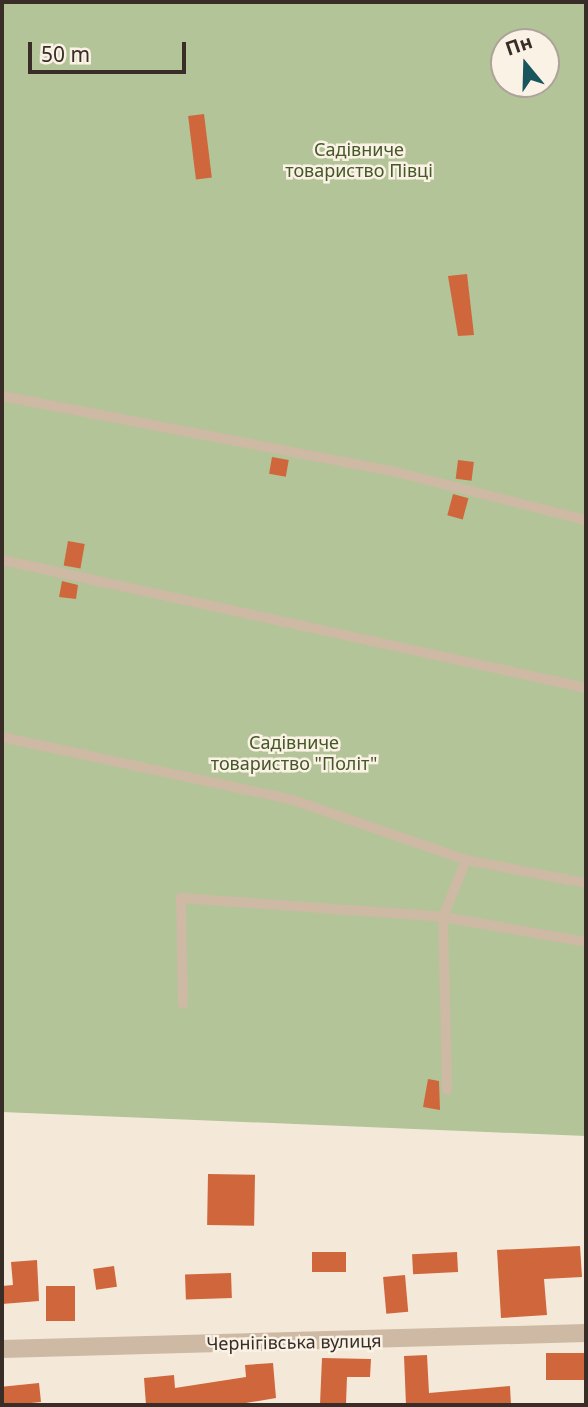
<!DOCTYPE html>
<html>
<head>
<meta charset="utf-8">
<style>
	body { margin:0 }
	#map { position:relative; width:588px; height:1407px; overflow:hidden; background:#f4e8d9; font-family:"Noto Sans",sans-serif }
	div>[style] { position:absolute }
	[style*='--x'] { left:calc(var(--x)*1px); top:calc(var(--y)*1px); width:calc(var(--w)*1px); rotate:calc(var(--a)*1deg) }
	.green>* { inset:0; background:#b3c498 }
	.building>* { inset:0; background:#d0663b; transform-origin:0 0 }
	.service>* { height:10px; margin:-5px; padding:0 5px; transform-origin:5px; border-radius:5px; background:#cdb9a4 }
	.minor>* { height:18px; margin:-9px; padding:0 9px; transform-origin:9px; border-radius:9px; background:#cdb9a4 }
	span { translate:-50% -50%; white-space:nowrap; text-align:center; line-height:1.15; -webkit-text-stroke:5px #fbf2e6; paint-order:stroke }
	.park-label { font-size:18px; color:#445828 }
	.street-label { font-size:18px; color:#382d27 }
	.frame { position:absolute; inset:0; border:4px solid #382d27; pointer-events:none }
	.north { position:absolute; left:490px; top:28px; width:70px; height:70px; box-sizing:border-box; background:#fbf2e6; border:2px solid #ada39a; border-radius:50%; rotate:341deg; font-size:19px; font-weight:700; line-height:28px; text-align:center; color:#382d27 }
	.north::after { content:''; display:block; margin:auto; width:24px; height:32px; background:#19555d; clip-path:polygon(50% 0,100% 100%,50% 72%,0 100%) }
	.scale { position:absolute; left:28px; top:42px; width:158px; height:32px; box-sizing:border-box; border:4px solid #382d27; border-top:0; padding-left:9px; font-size:21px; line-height:24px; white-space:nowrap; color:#382d27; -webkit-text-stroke:5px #fbf2e6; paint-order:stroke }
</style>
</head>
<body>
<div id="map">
	<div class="green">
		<i style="clip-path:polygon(evenodd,2px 2px,586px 2px,586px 1136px,2px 1112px,2px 2px,504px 42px,546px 42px,546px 84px,504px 84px,504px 42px)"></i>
	</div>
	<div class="building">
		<i style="left:204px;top:114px;width:64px;height:16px;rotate:83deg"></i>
		<i style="clip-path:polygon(467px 274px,474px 335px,458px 336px,448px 276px)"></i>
		<i style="left:272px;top:457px;width:17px;height:17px;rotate:10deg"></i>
		<i style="left:458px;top:460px;width:16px;height:19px;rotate:7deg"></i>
		<i style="left:453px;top:494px;width:16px;height:22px;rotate:15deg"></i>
		<i style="left:68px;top:541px;width:17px;height:25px;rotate:10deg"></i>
		<i style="clip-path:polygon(62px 581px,78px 585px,76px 599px,59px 597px)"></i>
		<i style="clip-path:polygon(428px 1079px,439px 1081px,440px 1110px,423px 1107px)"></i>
		<i style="left:208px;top:1174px;width:47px;height:51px;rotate:1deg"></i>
		<i style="clip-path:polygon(580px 1246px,582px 1277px,544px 1279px,547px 1315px,501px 1318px,497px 1250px)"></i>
		<i style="left:312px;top:1252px;width:34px;height:20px"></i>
		<i style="left:457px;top:1252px;width:20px;height:45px;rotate:87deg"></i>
		<i style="clip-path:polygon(37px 1260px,39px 1301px,2px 1304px,2px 1286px,13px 1285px,11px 1262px)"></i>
		<i style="left:114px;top:1266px;width:21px;height:21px;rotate:82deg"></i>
		<i style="left:231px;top:1273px;width:25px;height:46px;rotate:88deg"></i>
		<i style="left:405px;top:1275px;width:37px;height:22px;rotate:85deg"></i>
		<i style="left:46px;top:1286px;width:29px;height:35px"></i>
		<i style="left:586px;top:1353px;width:27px;height:40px;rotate:90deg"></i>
		<i style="clip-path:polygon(427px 1355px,429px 1393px,510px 1386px,511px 1405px,406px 1405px,404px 1356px)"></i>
		<i style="clip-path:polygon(322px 1358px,371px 1359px,370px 1377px,347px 1377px,346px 1404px,320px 1404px)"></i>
		<i style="clip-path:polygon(273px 1363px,276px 1398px,234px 1405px,146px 1405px,144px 1378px,174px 1375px,175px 1388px,246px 1377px,245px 1365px)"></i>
		<i style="left:39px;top:1383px;width:19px;height:37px;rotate:84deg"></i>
	</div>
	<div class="service">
		<i style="--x:2;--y:396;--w:393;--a:10.9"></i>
		<i style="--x:388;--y:470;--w:204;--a:14.2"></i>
		<i style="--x:2;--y:560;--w:598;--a:12.36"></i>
		<i style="--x:2;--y:737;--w:298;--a:12.2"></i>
		<i style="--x:293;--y:800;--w:183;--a:19.1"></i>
		<i style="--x:466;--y:860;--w:122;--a:10.9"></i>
		<i style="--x:183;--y:1004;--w:106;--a:-91.1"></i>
		<i style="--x:181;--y:898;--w:263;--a:4.1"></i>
		<i style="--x:443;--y:917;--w:145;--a:9.9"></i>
		<i style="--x:447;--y:1090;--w:173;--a:-91.3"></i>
		<i style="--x:443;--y:917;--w:61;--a:-68"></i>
	</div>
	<div class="minor">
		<i style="--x:2;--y:1349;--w:584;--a:-1.57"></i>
	</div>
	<div class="park-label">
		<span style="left:359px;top:160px">Садівниче<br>товариство Півці</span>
		<span style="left:294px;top:753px">Садівниче<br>товариство "Політ"</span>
	</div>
	<div class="street-label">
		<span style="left:294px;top:1342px;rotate:-1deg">Чернігівська вулиця</span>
	</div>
	<div class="frame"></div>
	<div class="north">Пн</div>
	<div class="scale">50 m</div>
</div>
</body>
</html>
